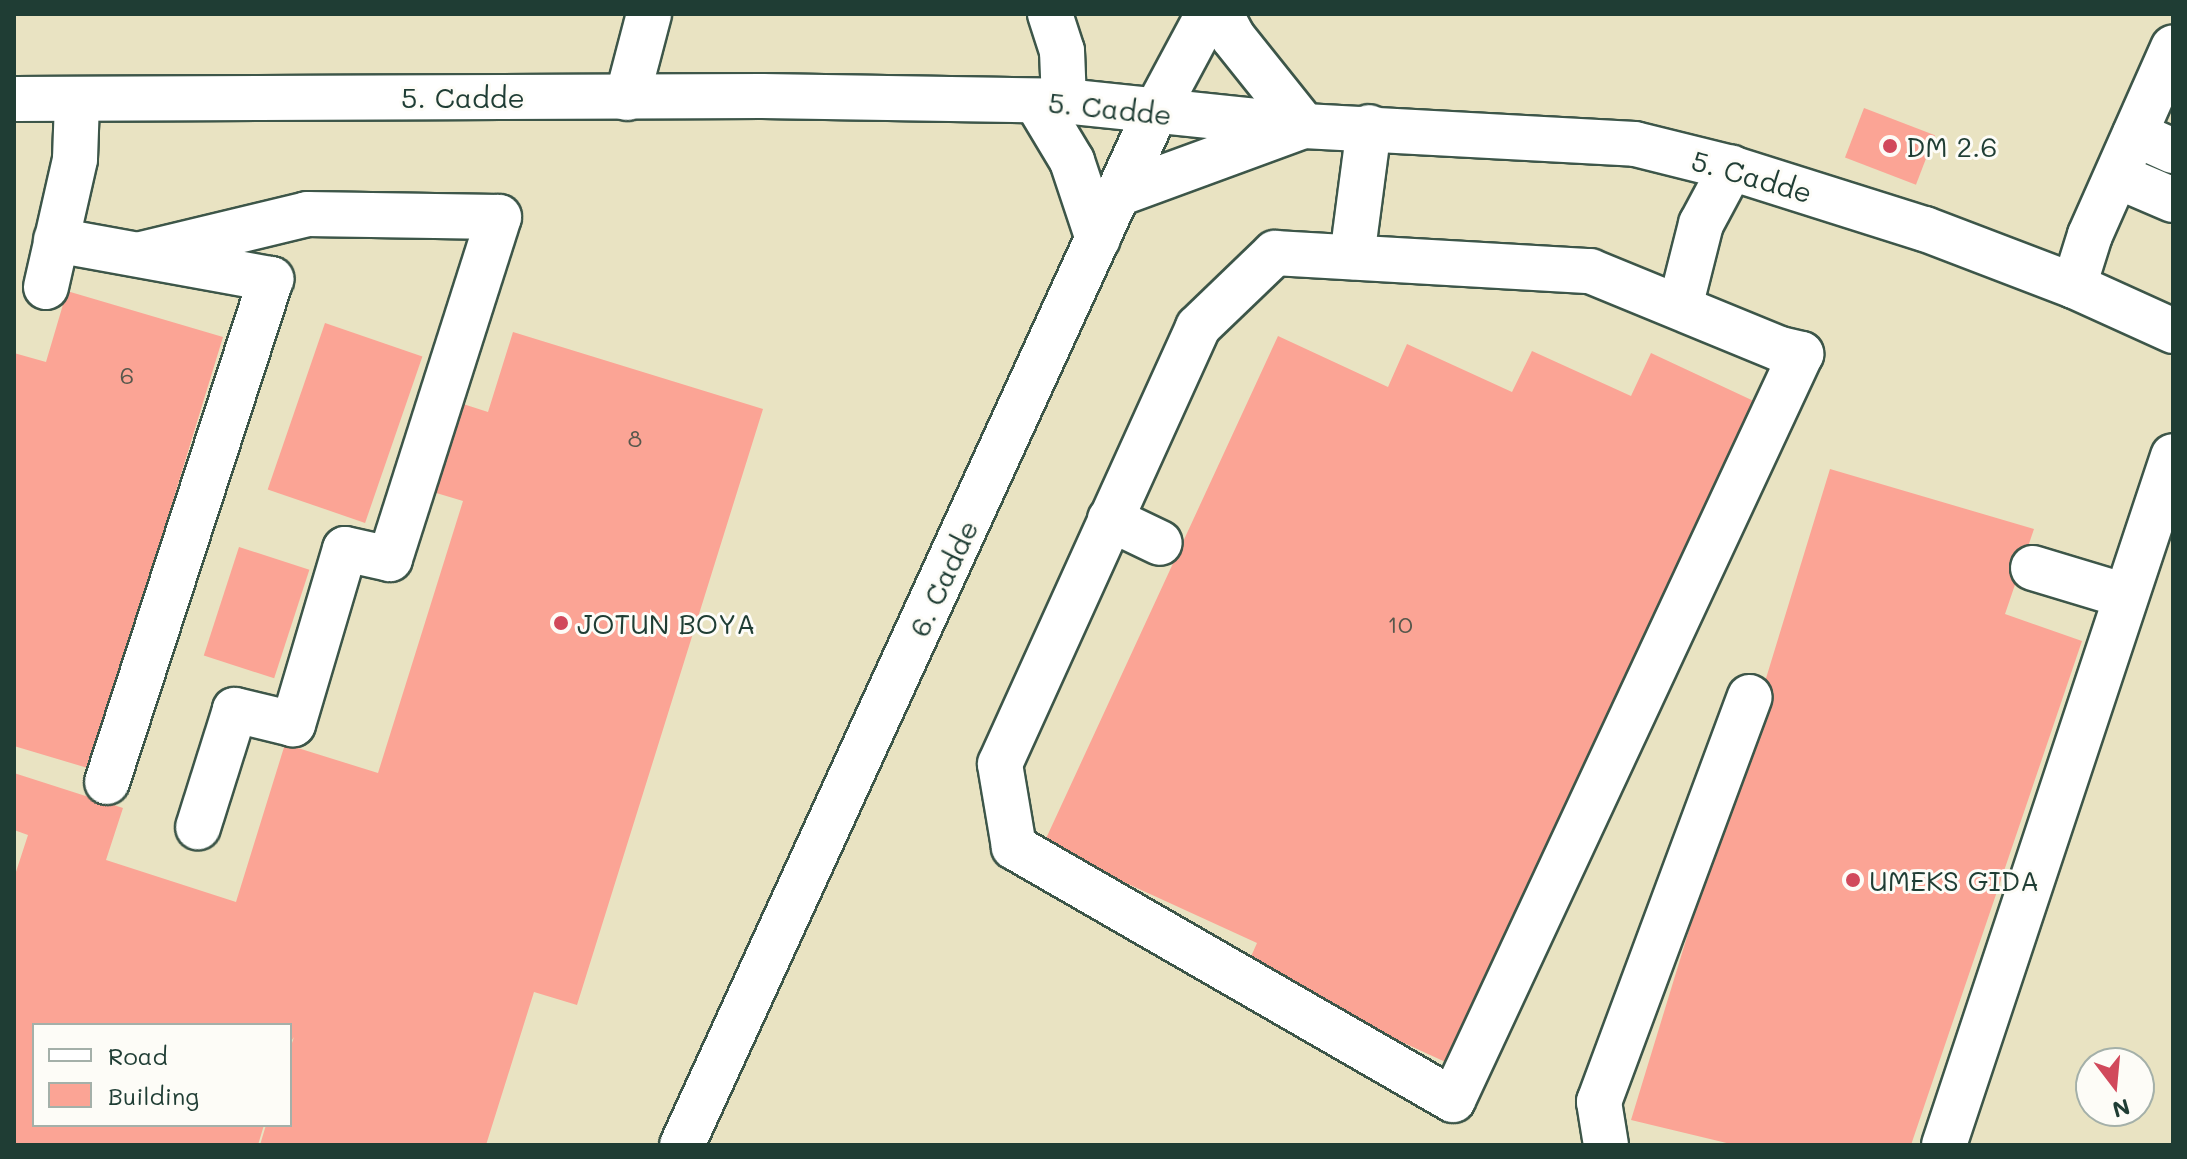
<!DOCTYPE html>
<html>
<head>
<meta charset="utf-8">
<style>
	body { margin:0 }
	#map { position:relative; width:2187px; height:1159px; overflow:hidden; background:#e9e3c2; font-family:Mali,sans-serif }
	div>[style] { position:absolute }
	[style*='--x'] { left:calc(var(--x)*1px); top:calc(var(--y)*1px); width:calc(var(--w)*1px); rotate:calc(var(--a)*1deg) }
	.building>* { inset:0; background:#fba495; transform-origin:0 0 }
	.roads { filter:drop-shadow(2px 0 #3d5649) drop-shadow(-2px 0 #3d5649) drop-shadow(0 2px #3d5649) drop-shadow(0 -2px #3d5649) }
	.minor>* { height:44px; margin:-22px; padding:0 22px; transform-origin:22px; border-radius:22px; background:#fff }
	.dots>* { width:22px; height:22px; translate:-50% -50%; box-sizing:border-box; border:4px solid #fdfcf7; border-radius:50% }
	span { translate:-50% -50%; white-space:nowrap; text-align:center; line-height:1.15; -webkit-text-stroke:6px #fdfcf7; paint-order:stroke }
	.number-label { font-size:24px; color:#56574c }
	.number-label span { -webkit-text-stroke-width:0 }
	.street-label { font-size:28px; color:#1f3d34 }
	.poi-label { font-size:28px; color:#1f3d34 }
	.left { translate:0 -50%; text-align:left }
	.frame { position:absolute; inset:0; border:16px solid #1f3d34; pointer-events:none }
	.legend { position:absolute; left:32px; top:1023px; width:260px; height:104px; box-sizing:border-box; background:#fdfcf7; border:2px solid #a4b0a9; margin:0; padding:10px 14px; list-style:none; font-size:24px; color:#1f3d34 }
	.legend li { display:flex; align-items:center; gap:16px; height:40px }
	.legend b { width:40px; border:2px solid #a4b0a9 }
	.north { position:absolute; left:2075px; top:1047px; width:80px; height:80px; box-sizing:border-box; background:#fdfcf7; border:2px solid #a4b0a9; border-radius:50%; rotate:164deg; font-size:22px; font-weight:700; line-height:32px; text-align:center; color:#1f3d34 }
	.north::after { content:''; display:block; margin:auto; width:28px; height:36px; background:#d1495b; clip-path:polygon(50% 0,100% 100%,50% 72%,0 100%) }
</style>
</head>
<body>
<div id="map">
	<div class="building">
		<i style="left:1864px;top:108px;width:76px;height:53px;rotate:21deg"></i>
		<i style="clip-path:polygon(67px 291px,223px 337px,91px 769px,14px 746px,14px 353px,46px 362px)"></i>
		<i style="left:325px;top:323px;width:103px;height:176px;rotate:19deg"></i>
		<i style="clip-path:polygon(513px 332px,763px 409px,577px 1005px,534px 992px,486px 1145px,260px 1145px,266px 1125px,290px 1125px,290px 1049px,294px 1037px,290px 1043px,290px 1025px,34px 1025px,34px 1125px,264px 1125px,258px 1145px,14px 1145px,14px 878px,28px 835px,14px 830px,14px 773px,123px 808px,106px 860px,236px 902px,285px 744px,378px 773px,463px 501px,433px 492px,460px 403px,488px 412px)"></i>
		<i style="clip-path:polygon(1278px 336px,1388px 387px,1407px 344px,1512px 392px,1532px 351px,1631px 396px,1651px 353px,1758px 403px,1452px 1065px,1245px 970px,1257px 943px,1043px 845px)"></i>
		<i style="clip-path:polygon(1830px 469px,2034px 529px,2005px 614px,2082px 641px,1911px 1145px,1735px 1145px,1631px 1120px)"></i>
		<i style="left:239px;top:547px;width:74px;height:114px;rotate:18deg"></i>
	</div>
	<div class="roads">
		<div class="minor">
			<i style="--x:1050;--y:14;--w:39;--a:72"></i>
			<i style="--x:1062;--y:51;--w:50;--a:87.7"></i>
			<i style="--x:627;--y:98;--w:87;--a:-75.3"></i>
			<i style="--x:14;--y:99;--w:748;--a:-0.23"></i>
			<i style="--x:762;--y:96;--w:302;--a:0.9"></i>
			<i style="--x:1064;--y:101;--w:241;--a:5.9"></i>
			<i style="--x:1304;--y:126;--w:331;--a:3.1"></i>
			<i style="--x:1635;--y:144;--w:99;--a:14"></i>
			<i style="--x:1731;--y:168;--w:203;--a:17.5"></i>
			<i style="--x:1925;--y:229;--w:160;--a:20.9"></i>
			<i style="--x:2074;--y:286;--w:109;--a:24.4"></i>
			<i style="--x:1036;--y:101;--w:70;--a:59"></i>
			<i style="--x:1072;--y:161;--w:82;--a:71.6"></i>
			<i style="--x:2135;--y:134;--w:42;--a:24.1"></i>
			<i style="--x:2117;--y:176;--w:61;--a:23.2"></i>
			<i style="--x:1118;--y:194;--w:198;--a:-20.1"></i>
			<i style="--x:1304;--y:126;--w:114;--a:-128.6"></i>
			<i style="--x:1233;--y:37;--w:26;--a:-118"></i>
			<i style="--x:56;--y:240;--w:219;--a:10.3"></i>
			<i style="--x:271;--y:279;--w:529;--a:108.06"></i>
			<i style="--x:1275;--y:253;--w:316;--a:3.3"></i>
			<i style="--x:1590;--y:271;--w:205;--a:22.3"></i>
			<i style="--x:1780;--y:349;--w:22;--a:13"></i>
			<i style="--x:1801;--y:354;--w:823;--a:115.01"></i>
			<i style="--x:1453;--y:1100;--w:507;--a:-150.04"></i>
			<i style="--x:1014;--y:847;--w:84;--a:-99.6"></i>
			<i style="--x:1000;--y:764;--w:480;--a:-65.6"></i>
			<i style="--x:1198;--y:327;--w:107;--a:-43.9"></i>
			<i style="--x:142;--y:254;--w:170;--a:-13.6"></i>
			<i style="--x:307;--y:214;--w:192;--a:0.9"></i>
			<i style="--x:499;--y:217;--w:359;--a:107.7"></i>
			<i style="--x:390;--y:559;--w:46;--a:-167.5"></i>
			<i style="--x:345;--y:549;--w:183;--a:106.5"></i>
			<i style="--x:293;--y:724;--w:60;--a:-166.4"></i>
			<i style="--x:235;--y:710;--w:123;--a:107.5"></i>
			<i style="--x:1352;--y:257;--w:131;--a:-82.5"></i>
			<i style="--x:2074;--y:286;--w:53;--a:-72.6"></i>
			<i style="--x:2090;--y:235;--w:205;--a:-66.1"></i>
			<i style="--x:46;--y:287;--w:131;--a:-77.2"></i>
			<i style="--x:75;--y:159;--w:58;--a:-88"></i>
			<i style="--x:1680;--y:307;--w:86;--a:-75.8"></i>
			<i style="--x:1701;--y:224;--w:64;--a:-61.8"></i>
			<i style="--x:1110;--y:519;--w:55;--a:25.6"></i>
			<i style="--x:2033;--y:568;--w:97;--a:16.8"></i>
			<i style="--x:682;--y:1145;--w:1135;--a:-65.38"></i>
			<i style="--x:1155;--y:113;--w:112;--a:-61.8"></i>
			<i style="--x:1606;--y:1145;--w:44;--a:-99.2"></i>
			<i style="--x:1599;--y:1102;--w:432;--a:-69.6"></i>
			<i style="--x:1944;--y:1145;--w:726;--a:-71.61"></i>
		</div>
	</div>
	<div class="dots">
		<i style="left:1890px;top:146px;background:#d1495b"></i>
		<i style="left:561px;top:623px;background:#d1495b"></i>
		<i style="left:1853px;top:880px;background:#d1495b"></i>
	</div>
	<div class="number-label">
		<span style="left:127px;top:375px">6</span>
		<span style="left:635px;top:438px">8</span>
		<span style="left:1400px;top:624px">10</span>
	</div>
	<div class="street-label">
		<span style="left:463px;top:97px">5. Cadde</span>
		<span style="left:1110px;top:108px;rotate:6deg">5. Cadde</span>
		<span style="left:1752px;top:176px;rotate:16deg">5. Cadde</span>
		<span style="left:943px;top:578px;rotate:-65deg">6. Cadde</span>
	</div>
	<div class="poi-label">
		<span class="left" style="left:1906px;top:146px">DM 2.6</span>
		<span class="left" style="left:577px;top:623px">JOTUN BOYA</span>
		<span class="left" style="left:1869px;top:880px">UMEKS GIDA</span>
	</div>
	<div class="frame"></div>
	<ul class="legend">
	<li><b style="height:10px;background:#fff"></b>Road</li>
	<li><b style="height:22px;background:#fba495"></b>Building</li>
	</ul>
	<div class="north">N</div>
</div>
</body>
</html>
